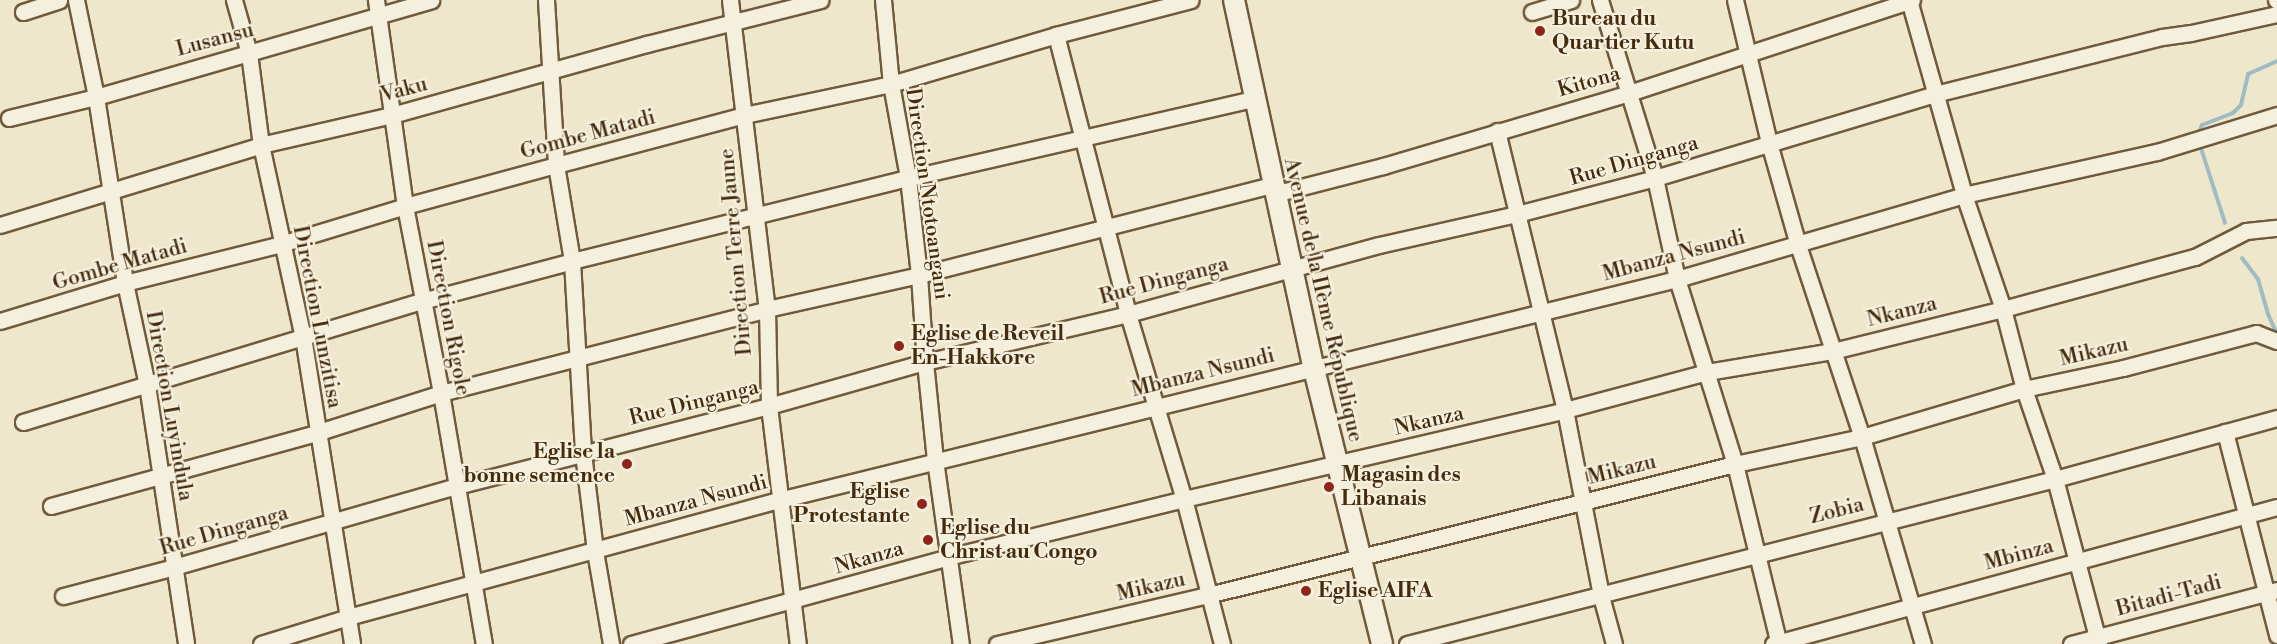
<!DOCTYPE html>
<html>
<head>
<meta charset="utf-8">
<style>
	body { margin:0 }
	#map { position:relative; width:2277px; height:644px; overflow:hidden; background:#efe7cc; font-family:"Libre Bodoni",serif }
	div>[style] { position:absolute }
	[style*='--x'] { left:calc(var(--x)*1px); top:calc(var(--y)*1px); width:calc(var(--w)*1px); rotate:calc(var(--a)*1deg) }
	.stream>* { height:4px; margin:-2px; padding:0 2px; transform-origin:2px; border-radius:2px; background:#a0bcc3 }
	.roads { filter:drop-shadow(2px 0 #6f5a3c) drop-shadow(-2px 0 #6f5a3c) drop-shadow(0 2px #6f5a3c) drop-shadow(0 -2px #6f5a3c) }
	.minor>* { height:15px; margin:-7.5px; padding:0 7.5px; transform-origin:7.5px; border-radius:7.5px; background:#f5efde }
	.tertiary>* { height:20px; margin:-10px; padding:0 10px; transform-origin:10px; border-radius:10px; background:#f5efde }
	.dots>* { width:16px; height:16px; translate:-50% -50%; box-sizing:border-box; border:3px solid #f5efde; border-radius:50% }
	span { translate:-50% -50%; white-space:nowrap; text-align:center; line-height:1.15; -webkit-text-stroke:4.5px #f5efde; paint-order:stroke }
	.poi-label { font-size:21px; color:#442b0c; font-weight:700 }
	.left { translate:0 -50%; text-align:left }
	.right { translate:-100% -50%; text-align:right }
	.street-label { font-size:21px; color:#442b0c }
</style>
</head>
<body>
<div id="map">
	<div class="stream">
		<i style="--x:2198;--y:135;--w:11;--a:-68"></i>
		<i style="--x:2202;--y:125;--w:33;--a:-21"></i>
		<i style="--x:2233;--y:113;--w:11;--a:-45"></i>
		<i style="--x:2241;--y:105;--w:32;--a:-77"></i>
		<i style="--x:2248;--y:74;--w:32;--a:-24"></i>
		<i style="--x:2199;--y:142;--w:85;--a:72.2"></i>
		<i style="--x:2242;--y:258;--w:26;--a:53"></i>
		<i style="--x:2258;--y:279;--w:36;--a:74"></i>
		<i style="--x:2268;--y:314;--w:22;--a:66"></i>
	</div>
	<div class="roads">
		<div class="minor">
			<i style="--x:76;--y:0;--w:99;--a:78.3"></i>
			<i style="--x:96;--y:97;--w:188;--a:81.1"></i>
			<i style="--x:125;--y:283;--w:104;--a:77.8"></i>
			<i style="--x:147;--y:385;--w:262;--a:81.4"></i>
			<i style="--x:234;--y:0;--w:55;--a:74.2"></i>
			<i style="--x:249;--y:53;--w:93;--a:82.6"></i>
			<i style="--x:261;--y:145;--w:197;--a:77.7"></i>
			<i style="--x:303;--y:337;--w:311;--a:80.9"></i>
			<i style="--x:376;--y:0;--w:208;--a:82"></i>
			<i style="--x:405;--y:206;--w:190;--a:79.1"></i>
			<i style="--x:441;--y:393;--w:255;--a:80.3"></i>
			<i style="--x:546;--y:0;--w:165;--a:86.5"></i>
			<i style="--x:556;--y:165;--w:97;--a:80.5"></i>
			<i style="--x:572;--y:261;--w:192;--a:86.7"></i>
			<i style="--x:583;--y:453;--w:99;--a:83"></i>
			<i style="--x:595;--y:551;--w:94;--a:80.2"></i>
			<i style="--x:730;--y:0;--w:311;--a:83.2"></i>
			<i style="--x:767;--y:309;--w:97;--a:88.8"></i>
			<i style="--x:769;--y:406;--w:240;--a:83.1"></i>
			<i style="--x:883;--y:0;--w:84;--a:84.6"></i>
			<i style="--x:891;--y:84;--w:96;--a:79.7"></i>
			<i style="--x:908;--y:178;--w:98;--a:83.5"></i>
			<i style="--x:919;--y:275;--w:87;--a:86.1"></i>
			<i style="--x:925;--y:362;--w:99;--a:84.2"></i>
			<i style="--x:935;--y:460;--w:186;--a:82"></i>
			<i style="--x:1600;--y:0;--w:186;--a:72.8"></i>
			<i style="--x:1655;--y:178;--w:103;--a:77.7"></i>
			<i style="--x:1677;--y:279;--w:194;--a:72.6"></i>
			<i style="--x:1735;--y:464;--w:185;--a:76.3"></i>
			<i style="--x:1735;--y:0;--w:147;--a:76.6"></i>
			<i style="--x:1769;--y:143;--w:106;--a:74.1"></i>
			<i style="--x:1798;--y:245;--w:202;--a:71.6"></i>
			<i style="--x:1862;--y:437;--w:216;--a:73.6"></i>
			<i style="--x:1909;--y:0;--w:203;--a:74.2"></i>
			<i style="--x:1964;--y:195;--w:120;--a:71.1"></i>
			<i style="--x:2003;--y:309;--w:83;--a:75.3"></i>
			<i style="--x:2024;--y:389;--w:95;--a:71"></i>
			<i style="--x:2055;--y:479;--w:171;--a:75.1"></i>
			<i style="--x:2276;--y:0;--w:1;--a:45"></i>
			<i style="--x:23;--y:12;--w:38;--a:-18"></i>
			<i style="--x:1532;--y:12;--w:41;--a:-17.1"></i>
			<i style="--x:1056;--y:35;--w:288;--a:75.5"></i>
			<i style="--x:1128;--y:314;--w:193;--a:73.2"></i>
			<i style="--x:1184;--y:499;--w:150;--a:75.3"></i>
			<i style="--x:9;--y:118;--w:89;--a:-13.6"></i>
			<i style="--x:96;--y:97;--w:349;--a:-16.1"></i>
			<i style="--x:1497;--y:131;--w:287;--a:76.3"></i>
			<i style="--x:1565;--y:410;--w:189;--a:79"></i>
			<i style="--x:1601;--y:596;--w:50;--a:74.8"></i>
			<i style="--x:1274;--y:194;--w:113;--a:-14.4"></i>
			<i style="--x:1383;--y:166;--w:257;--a:-16.5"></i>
			<i style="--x:1629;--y:93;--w:298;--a:-18.2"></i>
			<i style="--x:0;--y:225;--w:273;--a:-17"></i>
			<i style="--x:261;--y:145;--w:134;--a:-12.9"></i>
			<i style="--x:392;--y:115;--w:265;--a:-15.6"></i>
			<i style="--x:647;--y:44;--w:179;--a:-14.2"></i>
			<i style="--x:0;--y:321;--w:131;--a:-16.9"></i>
			<i style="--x:125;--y:283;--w:161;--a:-14"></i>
			<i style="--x:281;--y:244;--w:130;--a:-17"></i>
			<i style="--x:405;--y:206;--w:156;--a:-15.2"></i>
			<i style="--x:556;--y:165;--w:195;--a:-14.9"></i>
			<i style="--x:744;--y:115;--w:150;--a:-11.9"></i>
			<i style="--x:891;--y:84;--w:172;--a:-16.5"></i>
			<i style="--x:1056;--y:35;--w:139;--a:-14.5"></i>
			<i style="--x:23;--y:422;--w:417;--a:-16.9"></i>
			<i style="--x:422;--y:301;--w:155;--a:-14.9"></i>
			<i style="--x:572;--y:261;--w:346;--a:-13.9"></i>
			<i style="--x:908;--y:178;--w:355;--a:-12.9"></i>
			<i style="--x:2225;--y:432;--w:210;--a:75.6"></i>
			<i style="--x:51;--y:506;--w:278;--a:-15.4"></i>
			<i style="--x:319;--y:432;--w:128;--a:-17.7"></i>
			<i style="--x:441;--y:393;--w:337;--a:-14.4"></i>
			<i style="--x:767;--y:309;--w:156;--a:-12.6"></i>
			<i style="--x:919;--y:275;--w:364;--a:-14.3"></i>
			<i style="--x:63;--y:596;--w:115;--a:-14.6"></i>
			<i style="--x:174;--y:567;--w:294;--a:-16"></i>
			<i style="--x:457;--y:486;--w:322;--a:-14.4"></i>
			<i style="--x:769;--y:406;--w:162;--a:-15.8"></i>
			<i style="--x:925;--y:362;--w:209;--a:-13.3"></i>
			<i style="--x:1128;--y:314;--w:260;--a:-15.4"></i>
			<i style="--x:1379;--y:245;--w:141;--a:-12.7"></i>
			<i style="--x:1517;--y:214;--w:143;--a:-14.6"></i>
			<i style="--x:1655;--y:178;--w:292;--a:-16.7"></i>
			<i style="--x:1935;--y:94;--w:234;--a:-14.1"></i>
			<i style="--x:2162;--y:37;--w:29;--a:-8"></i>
			<i style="--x:2191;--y:33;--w:88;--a:-12.5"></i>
			<i style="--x:261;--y:644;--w:91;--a:-17.2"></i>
			<i style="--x:348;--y:617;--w:447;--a:-15.2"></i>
			<i style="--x:779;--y:500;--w:925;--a:-13.83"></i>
			<i style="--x:1677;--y:279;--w:299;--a:-16.3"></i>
			<i style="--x:1964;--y:195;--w:198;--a:-12.6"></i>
			<i style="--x:2157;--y:152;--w:126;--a:-17.1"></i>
			<i style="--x:631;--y:644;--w:329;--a:-15.3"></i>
			<i style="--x:948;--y:557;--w:243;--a:-13.8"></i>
			<i style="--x:1184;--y:499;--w:391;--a:-13.1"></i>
			<i style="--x:1565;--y:410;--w:147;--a:-15"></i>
			<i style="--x:1707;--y:372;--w:128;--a:-9.5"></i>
			<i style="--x:1833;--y:351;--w:175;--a:-13.9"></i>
			<i style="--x:2003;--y:309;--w:199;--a:-15.2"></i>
			<i style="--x:2195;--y:257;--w:57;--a:-27"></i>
			<i style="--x:2246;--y:231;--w:31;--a:-6"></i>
			<i style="--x:997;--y:644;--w:217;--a:-13.1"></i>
			<i style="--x:1208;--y:595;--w:543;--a:-13.96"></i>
			<i style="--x:1735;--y:464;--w:130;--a:-12"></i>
			<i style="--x:1862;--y:437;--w:169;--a:-16.5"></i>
			<i style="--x:2024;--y:389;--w:101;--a:-12"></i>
			<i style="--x:2123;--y:368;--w:138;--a:-14.7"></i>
			<i style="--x:2256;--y:333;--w:22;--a:21"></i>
			<i style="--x:1407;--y:644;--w:669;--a:-14.29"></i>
			<i style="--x:2055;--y:479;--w:230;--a:-15.4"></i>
			<i style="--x:1773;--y:644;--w:522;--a:-15.21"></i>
			<i style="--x:2071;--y:644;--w:213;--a:-14.7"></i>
		</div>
		<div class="tertiary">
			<i style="--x:1234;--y:0;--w:378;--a:77.8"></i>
			<i style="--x:1314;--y:369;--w:283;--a:76.1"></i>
		</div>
	</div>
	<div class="dots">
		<i style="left:1540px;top:31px;background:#8f2418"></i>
		<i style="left:899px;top:346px;background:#8f2418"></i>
		<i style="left:627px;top:464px;background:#8f2418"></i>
		<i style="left:1329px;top:487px;background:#8f2418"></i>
		<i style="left:922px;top:504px;background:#8f2418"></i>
		<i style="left:928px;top:540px;background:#8f2418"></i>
		<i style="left:1306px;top:591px;background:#8f2418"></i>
	</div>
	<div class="poi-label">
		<span class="left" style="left:1552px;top:31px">Bureau du<br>Quartier Kutu</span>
		<span class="left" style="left:911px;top:346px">Eglise de Reveil<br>En-Hakkore</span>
		<span class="right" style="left:615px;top:464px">Eglise la<br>bonne semence</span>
		<span class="left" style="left:1341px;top:487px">Magasin des<br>Libanais</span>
		<span class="right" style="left:910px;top:504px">Eglise<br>Protestante</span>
		<span class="left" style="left:940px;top:540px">Eglise du<br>Christ au Congo</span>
		<span class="left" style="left:1318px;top:591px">Eglise AIFA</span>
	</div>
	<div class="street-label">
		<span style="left:215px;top:40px;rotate:-15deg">Lusansu</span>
		<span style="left:1589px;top:82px;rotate:-16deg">Kitona</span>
		<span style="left:404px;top:90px;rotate:-15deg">Vaku</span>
		<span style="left:588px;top:135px;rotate:-15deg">Gombe Matadi</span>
		<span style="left:1634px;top:161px;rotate:-16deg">Rue Dinganga</span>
		<span style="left:927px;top:194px;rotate:82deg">Direction Ntotoangani</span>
		<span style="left:736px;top:252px;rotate:-95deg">Direction Terre Jaune</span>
		<span style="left:1674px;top:256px;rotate:-15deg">Mbanza Nsundi</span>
		<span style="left:120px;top:265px;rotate:-16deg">Gombe Matadi</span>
		<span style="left:1164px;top:281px;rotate:-15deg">Rue Dinganga</span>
		<span style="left:1323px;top:300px;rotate:77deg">Avenue de la IIème République</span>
		<span style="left:1902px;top:312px;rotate:-14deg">Nkanza</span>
		<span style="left:317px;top:317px;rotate:79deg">Direction Lunzitisa</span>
		<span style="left:448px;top:318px;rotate:79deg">Direction Rigole</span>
		<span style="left:2094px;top:352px;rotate:-13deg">Mikazu</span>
		<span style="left:1203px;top:373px;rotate:-14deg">Mbanza Nsundi</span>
		<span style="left:694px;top:403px;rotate:-14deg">Rue Dinganga</span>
		<span style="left:169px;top:406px;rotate:80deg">Direction Luyindula</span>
		<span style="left:1429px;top:421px;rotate:-13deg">Nkanza</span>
		<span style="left:1622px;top:470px;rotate:-14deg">Mikazu</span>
		<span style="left:696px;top:501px;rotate:-15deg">Mbanza Nsundi</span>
		<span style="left:1837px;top:511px;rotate:-14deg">Zobia</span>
		<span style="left:224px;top:531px;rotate:-16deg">Rue Dinganga</span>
		<span style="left:2019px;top:555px;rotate:-15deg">Mbinza</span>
		<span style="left:869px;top:558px;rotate:-16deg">Nkanza</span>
		<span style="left:1151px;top:587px;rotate:-13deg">Mikazu</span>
		<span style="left:2169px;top:596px;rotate:-15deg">Bitadi-Tadi</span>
	</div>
</div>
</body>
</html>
